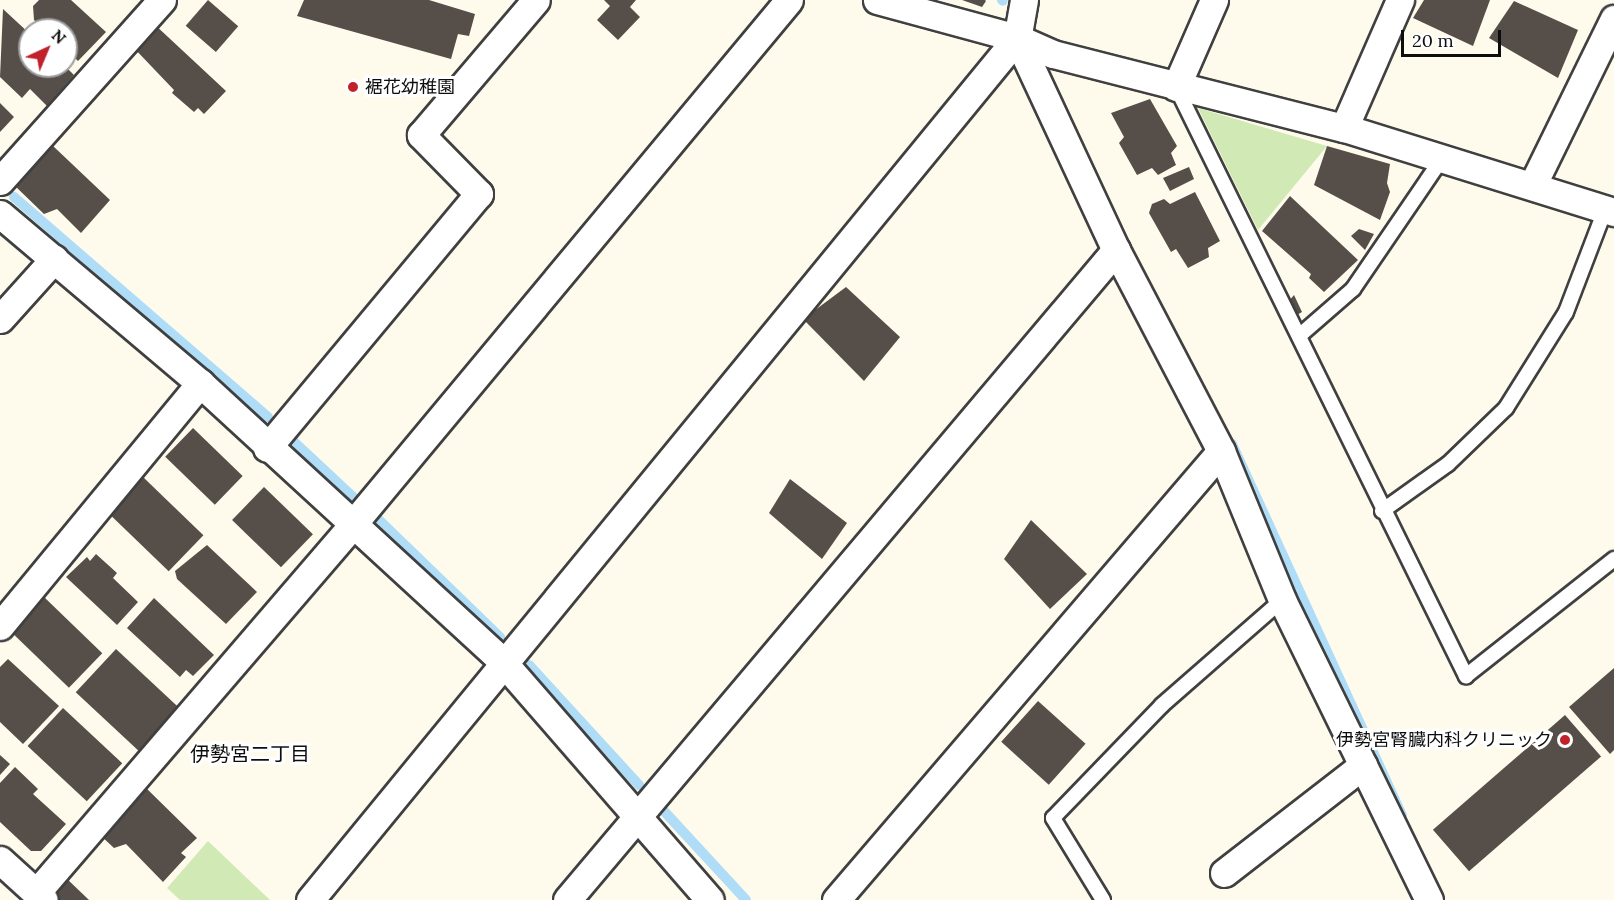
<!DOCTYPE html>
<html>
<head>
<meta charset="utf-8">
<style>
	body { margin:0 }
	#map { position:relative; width:1614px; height:900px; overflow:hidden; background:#fffbec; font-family:Lora,"Noto Sans JP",serif }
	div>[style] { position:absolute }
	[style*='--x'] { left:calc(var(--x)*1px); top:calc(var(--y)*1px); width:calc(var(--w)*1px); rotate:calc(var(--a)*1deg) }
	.green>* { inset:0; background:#d1eab5 }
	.stream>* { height:10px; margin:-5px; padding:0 5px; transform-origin:5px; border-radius:5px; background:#afddf8 }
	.building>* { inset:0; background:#564e49; transform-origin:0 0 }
	.roads { filter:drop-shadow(2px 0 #404040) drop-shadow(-2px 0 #404040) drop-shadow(0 2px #404040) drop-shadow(0 -2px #404040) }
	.service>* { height:14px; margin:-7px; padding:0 7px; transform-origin:7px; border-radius:7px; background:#fff }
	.minor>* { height:27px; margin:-13.5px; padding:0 13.5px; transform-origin:13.5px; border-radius:13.5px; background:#fff }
	.dots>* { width:16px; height:16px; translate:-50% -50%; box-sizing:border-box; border:3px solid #fff; border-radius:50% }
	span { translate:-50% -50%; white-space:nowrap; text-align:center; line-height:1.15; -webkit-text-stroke:6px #fff; paint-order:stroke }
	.poi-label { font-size:18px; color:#0d0d0d }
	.left { translate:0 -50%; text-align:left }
	.right { translate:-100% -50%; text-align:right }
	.neighbourhood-label { font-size:20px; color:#0d0d0d }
	.north { position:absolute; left:18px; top:18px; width:60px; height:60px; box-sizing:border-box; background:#fff; border:2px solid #9e9e9e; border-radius:50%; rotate:44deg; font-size:16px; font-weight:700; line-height:24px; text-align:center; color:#0d0d0d }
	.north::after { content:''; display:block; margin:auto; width:21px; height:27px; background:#c0212a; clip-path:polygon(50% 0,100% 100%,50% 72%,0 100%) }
	.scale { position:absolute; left:1401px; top:30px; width:100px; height:27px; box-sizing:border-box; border:3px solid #0d0d0d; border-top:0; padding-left:8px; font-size:18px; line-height:21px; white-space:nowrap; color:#0d0d0d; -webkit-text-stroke:4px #fff; paint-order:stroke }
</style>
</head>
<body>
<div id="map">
	<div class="green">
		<i style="clip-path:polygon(1198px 108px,1327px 146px,1258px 230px)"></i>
		<i style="clip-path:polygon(208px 841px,270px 900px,180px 900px,167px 888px)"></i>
	</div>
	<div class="stream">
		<i style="--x:1002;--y:0;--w:1;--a:45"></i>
		<i style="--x:14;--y:197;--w:336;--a:40.9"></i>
		<i style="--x:293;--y:441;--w:82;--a:43"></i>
		<i style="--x:1232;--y:444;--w:408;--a:65.4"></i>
		<i style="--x:376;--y:517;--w:173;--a:44.1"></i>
		<i style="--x:529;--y:665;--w:163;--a:47.5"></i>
		<i style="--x:663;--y:810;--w:122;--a:47.3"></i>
	</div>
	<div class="building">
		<i style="clip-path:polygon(39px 0,71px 0,106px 32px,78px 61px,66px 49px,66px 30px,45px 30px,34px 20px,33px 6px)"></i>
		<i style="left:208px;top:0;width:40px;height:34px;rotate:41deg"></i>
		<i style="clip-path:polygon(304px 0,429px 0,475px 14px,469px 36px,458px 34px,451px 59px,297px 16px)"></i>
		<i style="clip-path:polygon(604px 0,636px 0,630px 7px,640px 17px,618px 40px,597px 20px,610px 6px)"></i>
		<i style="clip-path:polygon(962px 0,985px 0,986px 1px,982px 7px)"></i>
		<i style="clip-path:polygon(1424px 0,1490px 0,1473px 46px,1413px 18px)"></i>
		<i style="clip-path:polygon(1514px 1px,1578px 30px,1558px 78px,1489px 38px)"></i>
		<i style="clip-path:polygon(3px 9px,30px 34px,30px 66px,65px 66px,74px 75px,47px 106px,30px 89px,22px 98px,0 77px)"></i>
		<i style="clip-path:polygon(153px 23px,226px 91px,204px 114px,198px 108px,194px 112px,172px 93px,174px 90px,132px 46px)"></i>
		<i style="clip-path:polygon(1150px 99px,1177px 146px,1171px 153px,1176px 165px,1158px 175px,1152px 168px,1137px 175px,1119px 143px,1124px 137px,1111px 113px)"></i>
		<i style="clip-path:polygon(0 103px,14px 117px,0 132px)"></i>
		<i style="clip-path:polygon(52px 145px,110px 200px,81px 233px,57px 209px,44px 214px,14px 185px)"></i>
		<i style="clip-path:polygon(1327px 146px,1390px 164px,1387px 183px,1390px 192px,1380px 220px,1314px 185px)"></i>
		<i style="clip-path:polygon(1189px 167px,1194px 179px,1170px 191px,1163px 178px)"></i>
		<i style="clip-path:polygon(1195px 192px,1220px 241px,1208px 248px,1209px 257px,1188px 268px,1176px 249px,1171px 252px,1149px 213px,1152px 204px,1164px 199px,1170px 204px)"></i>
		<i style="clip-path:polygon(1290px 196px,1358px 260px,1324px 292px,1309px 278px,1311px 274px,1262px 231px)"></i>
		<i style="clip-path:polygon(1359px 229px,1374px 234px,1365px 250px,1351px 236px)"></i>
		<i style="clip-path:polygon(846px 287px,900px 337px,864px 381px,803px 319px)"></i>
		<i style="clip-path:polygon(1294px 295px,1302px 312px,1295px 316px,1289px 301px)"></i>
		<i style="left:193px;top:428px;width:69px;height:40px;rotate:44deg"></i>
		<i style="left:143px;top:477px;width:84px;height:50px;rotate:44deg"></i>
		<i style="clip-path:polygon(790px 479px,847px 523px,822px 559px,769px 513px)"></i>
		<i style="left:264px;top:487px;width:68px;height:46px;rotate:44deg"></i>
		<i style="clip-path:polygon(1031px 520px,1087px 574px,1050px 609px,1004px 559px)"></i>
		<i style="clip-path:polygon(207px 545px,257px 592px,226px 624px,177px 579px,175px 571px)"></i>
		<i style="clip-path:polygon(96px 554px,117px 573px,113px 578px,138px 602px,117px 625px,66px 577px,87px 557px,90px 561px)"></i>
		<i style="left:44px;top:597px;width:81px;height:48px;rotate:44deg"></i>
		<i style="clip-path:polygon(154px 598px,214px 655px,193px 676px,186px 670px,180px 677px,127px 628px)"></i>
		<i style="left:116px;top:649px;width:88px;height:59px;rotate:43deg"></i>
		<i style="clip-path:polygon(8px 659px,59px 706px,23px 744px,0 722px,0 667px)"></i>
		<i style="clip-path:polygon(1614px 668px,1614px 750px,1610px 754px,1569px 707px)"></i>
		<i style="left:1038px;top:701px;width:64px;height:55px;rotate:42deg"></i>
		<i style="left:63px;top:708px;width:81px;height:52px;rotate:43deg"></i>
		<i style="left:1565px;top:715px;width:55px;height:175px;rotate:49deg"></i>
		<i style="clip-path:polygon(0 755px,10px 764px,0 775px)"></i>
		<i style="clip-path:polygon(15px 767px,38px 789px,33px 794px,66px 824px,41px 851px,31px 851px,0 822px,0 783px)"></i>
		<i style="clip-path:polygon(143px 785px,197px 838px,181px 853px,186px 857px,163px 882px,126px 844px,114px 848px,99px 834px)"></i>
		<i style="clip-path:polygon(65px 877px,89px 900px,46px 900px)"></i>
	</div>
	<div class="roads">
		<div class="service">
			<i style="--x:1176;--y:87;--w:657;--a:63.79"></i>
			<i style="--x:1466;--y:676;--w:189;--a:-38.3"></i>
			<i style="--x:1299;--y:336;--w:72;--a:-41"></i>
			<i style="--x:1353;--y:289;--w:156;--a:-55.7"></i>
			<i style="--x:1382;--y:511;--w:81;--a:-35.5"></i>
			<i style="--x:1448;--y:464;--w:81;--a:-44"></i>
			<i style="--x:1506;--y:408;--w:113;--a:-58"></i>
			<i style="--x:1566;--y:312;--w:109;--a:-69.1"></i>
			<i style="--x:1103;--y:900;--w:96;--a:-121.4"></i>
			<i style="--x:1053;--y:818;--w:157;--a:-46"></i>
			<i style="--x:1162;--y:705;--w:159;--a:-41.2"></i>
		</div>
		<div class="minor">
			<i style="--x:877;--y:0;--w:145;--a:15.2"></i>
			<i style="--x:1017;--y:38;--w:39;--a:24"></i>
			<i style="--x:1053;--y:54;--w:300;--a:14.3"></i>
			<i style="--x:1344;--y:128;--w:283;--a:17.3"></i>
			<i style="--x:1024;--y:0;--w:39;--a:100"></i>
			<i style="--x:1017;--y:38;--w:234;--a:65"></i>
			<i style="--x:1116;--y:250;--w:227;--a:62.4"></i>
			<i style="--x:1221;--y:451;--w:161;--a:67.7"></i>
			<i style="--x:1282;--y:600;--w:334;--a:63.9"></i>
			<i style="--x:1176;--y:87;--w:95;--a:-66.4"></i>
			<i style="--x:1344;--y:128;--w:140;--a:-66.4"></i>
			<i style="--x:0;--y:181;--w:243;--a:-48.2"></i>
			<i style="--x:1533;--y:184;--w:184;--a:-63.9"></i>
			<i style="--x:0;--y:214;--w:262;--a:40.2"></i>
			<i style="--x:200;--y:383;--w:412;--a:42.6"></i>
			<i style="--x:503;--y:662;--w:315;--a:49"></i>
			<i style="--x:0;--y:319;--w:81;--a:-48"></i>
			<i style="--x:267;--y:448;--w:331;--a:-50.2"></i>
			<i style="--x:479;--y:194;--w:83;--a:-134.5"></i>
			<i style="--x:421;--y:135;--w:177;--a:-49.6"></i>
			<i style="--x:0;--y:626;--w:315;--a:-50.5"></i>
			<i style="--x:0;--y:860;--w:59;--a:42.3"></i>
			<i style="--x:1224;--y:873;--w:176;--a:-37.8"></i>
			<i style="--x:36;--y:893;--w:485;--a:-49.3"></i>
			<i style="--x:352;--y:525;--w:683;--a:-50.23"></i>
			<i style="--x:310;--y:900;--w:1115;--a:-50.64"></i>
			<i style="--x:567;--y:900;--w:851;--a:-49.82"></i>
			<i style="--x:836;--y:900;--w:591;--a:-49.39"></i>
		</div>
	</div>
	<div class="dots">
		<i style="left:353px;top:87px;background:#c0212a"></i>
		<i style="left:1565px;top:740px;background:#c0212a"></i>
	</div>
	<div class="poi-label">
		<span class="left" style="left:365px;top:87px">裾花幼稚園</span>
		<span class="right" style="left:1552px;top:740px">伊勢宮腎臓内科クリニック</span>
	</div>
	<div class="neighbourhood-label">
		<span style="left:250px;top:753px">伊勢宮二丁目</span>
	</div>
	<div class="north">N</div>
	<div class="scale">20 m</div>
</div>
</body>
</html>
